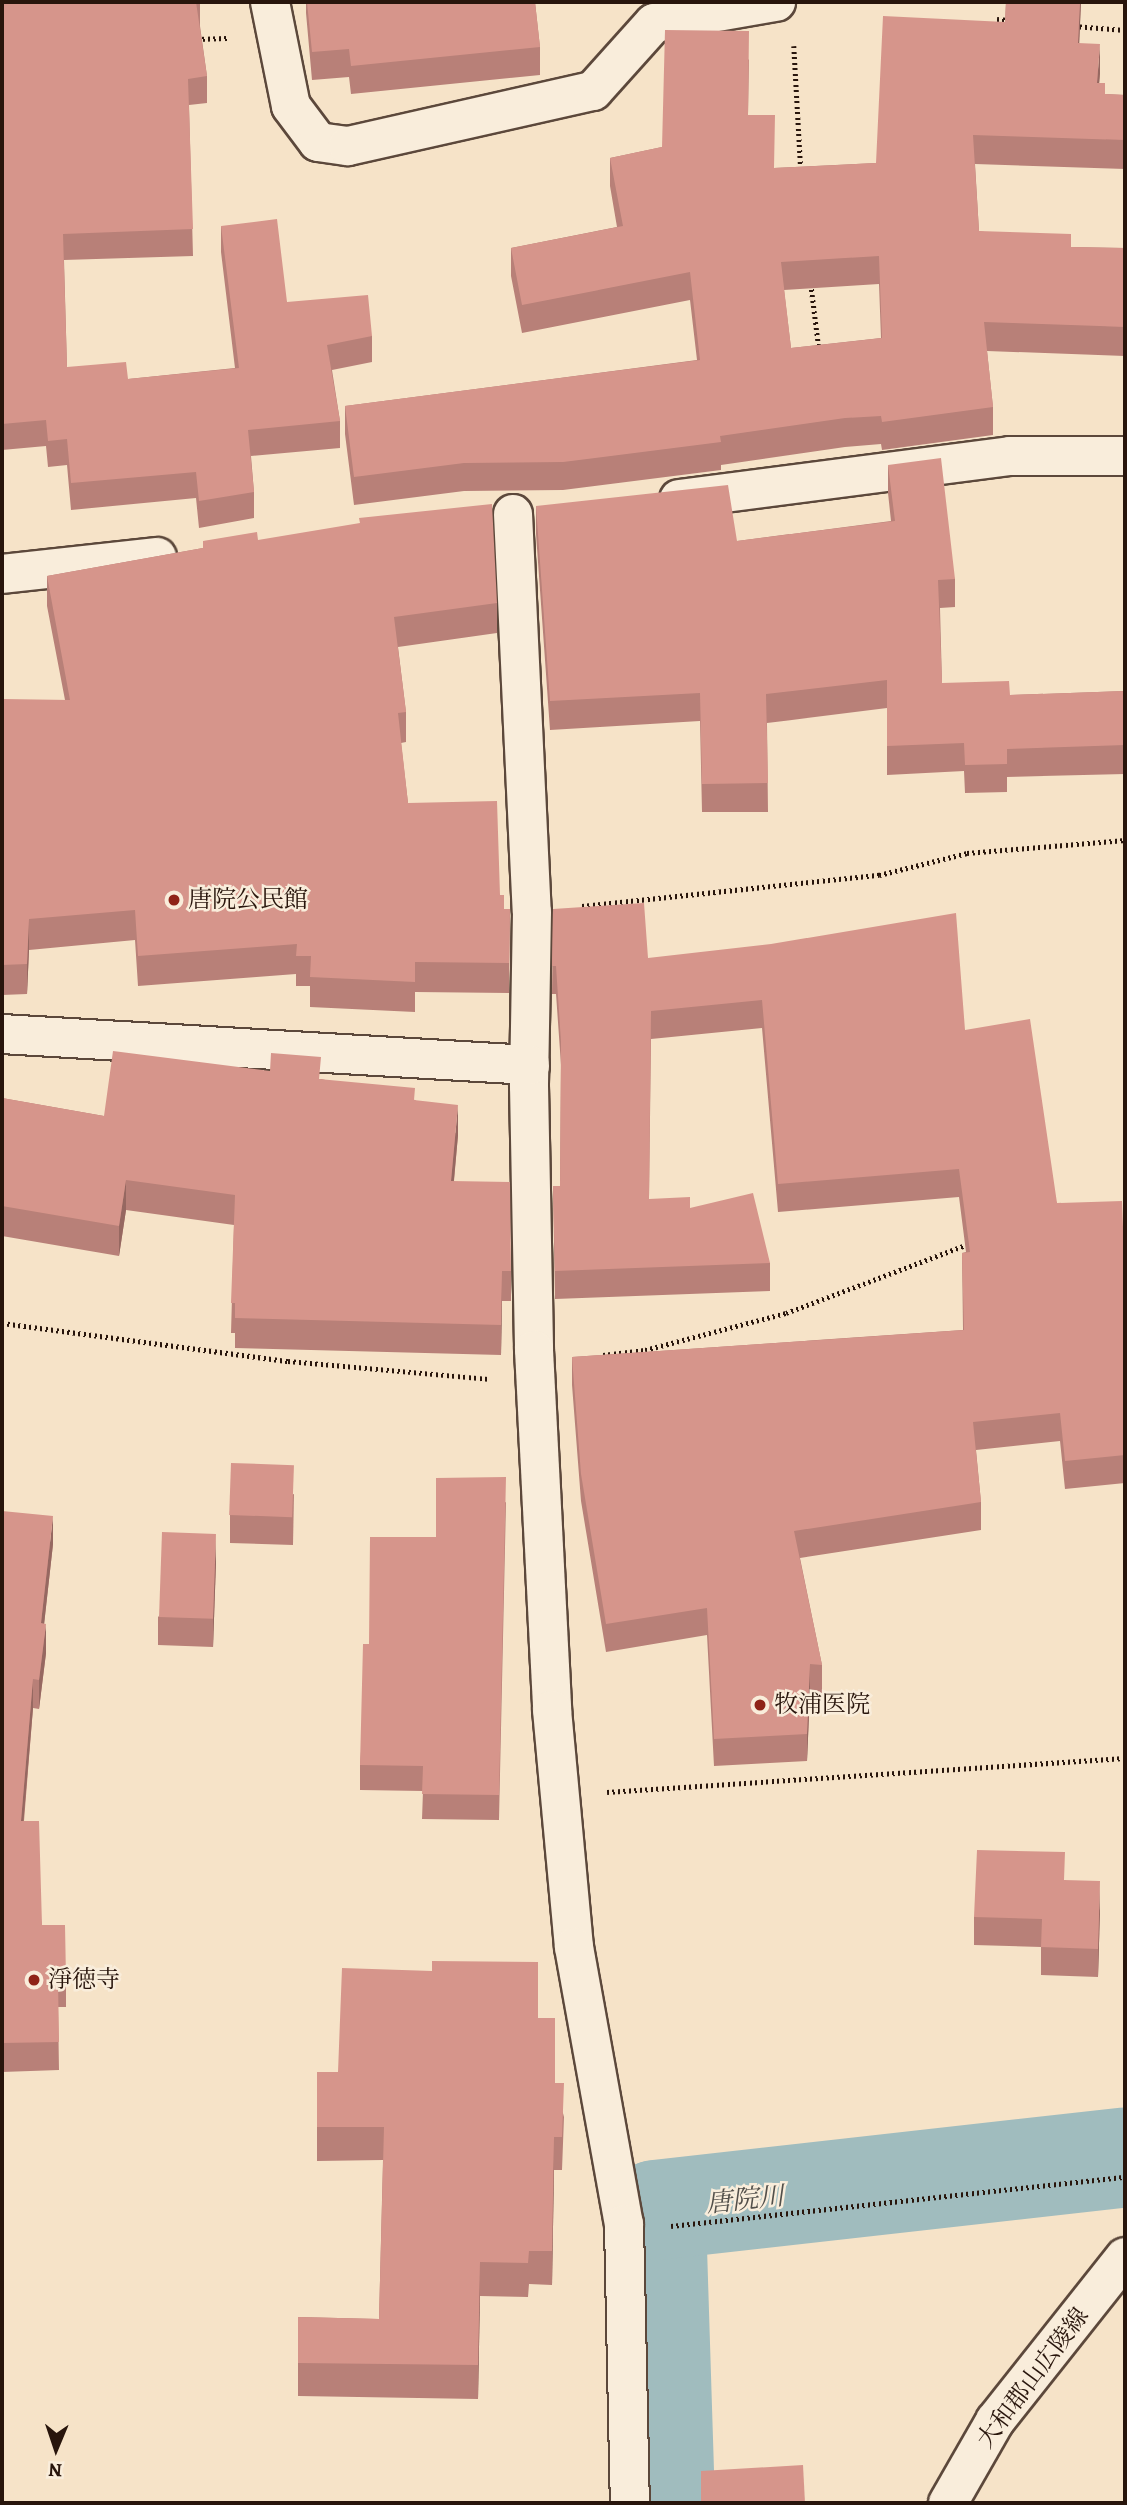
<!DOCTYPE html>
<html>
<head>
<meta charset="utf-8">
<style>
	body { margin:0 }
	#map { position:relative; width:1127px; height:2505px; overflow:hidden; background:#f6e3c8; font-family:Alegreya,"Noto Serif JP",serif }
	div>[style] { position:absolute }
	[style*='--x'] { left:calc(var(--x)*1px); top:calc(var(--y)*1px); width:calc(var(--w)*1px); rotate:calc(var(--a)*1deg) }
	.river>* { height:100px; margin:-50px; padding:0 50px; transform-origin:50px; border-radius:50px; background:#a0bcbe }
	.path>* { height:4.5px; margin-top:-2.25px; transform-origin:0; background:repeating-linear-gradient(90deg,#28150c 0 2px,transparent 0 5.5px) }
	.roads { filter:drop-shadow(2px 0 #5c483b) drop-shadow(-2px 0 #5c483b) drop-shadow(0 2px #5c483b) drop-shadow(0 -2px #5c483b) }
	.street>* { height:38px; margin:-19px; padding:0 19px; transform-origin:19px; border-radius:19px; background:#f9eddb }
	.secondary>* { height:38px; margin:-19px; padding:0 19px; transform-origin:19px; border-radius:19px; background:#f9eddb }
	.wall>* { inset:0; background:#b88078 }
	.shaded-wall>* { inset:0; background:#966861 }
	.building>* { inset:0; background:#d6958b; transform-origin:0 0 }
	.dots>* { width:19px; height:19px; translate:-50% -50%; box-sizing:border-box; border:4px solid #f9eddb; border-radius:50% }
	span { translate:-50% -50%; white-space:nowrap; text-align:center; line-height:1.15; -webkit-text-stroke:5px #f9eddb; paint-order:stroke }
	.poi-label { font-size:24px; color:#28150c }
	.left { translate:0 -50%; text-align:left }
	.street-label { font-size:24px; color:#28150c }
	.water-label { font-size:26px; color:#524f4a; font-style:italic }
	.frame { position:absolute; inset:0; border:4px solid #28150c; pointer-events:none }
	.north { position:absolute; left:21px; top:2414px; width:70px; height:70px; -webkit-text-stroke:5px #f9eddb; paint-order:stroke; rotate:182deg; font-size:19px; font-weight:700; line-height:28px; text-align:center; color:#28150c }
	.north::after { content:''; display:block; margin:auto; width:24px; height:32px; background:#28150c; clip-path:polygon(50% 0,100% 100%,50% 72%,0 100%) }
</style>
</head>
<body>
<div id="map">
	<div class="river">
		<i style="--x:665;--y:2503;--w:293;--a:-91.8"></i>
		<i style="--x:656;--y:2210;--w:472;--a:-6.4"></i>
	</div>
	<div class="path">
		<i style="--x:997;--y:19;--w:12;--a:5"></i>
		<i style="--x:1074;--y:26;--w:51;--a:4.5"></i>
		<i style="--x:197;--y:39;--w:30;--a:-2"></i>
		<i style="--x:794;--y:46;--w:124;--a:86.8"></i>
		<i style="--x:811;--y:284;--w:64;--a:82.9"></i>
		<i style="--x:582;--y:906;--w:299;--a:-6"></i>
		<i style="--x:879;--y:875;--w:91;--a:-14"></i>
		<i style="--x:967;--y:853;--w:159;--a:-4.7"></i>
		<i style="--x:2;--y:1323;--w:289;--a:7.6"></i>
		<i style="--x:288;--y:1361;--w:201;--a:5.1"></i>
		<i style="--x:603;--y:1355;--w:42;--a:-6.8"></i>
		<i style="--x:645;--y:1350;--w:146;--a:-14.7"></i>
		<i style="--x:786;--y:1313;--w:196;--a:-20.7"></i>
		<i style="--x:607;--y:1792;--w:519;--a:-3.76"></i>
		<i style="--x:671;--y:2226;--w:457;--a:-6.2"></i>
	</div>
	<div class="roads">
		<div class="street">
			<i style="--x:270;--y:2;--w:106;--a:78.6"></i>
			<i style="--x:291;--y:106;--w:45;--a:53.1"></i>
			<i style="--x:318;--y:142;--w:30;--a:8"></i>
			<i style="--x:348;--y:146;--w:251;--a:-12.7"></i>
			<i style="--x:593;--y:91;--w:91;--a:-48.1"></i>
			<i style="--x:654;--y:23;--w:124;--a:-9.8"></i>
			<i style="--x:679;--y:499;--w:334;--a:-7.4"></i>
			<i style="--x:1010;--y:456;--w:115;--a:0"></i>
			<i style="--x:513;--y:514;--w:398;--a:87.3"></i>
			<i style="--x:532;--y:912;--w:174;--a:91"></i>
			<i style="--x:529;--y:1086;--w:264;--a:88.9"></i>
			<i style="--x:534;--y:1350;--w:360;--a:87.1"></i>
			<i style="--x:552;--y:1710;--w:238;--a:84.7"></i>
			<i style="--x:574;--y:1947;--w:281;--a:79.8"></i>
			<i style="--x:624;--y:2224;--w:279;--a:88.8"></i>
			<i style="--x:2;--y:574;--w:156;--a:-6.3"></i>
			<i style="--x:2;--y:1034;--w:529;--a:3.36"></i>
		</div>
		<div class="secondary">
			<i style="--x:948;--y:2503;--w:95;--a:-60.2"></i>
			<i style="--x:995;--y:2421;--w:209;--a:-51.6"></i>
		</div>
	</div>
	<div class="wall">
		<i style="clip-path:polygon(2px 2px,200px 2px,200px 26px,207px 76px,207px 103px,189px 105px,193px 256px,64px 260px,67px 367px,128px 379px,235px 368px,221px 252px,221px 226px,287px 302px,372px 336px,372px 362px,332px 370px,340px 421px,340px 448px,251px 456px,254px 492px,254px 518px,199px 528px,196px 498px,71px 510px,67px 465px,48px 467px,46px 446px,2px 450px)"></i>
		<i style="clip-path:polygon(306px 2px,535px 2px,540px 47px,540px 75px,351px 94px,349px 77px,312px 80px,306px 13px)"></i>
		<i style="clip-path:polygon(evenodd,1006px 2px,1081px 2px,1079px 43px,1100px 73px,1099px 83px,1105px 94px,1125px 95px,1125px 169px,975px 164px,979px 231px,1071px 247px,1125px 248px,1125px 356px,987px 351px,993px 407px,993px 435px,882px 450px,881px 444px,845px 447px,721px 465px,721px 470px,563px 490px,464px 491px,354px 505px,345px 434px,345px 406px,697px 360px,690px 300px,522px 333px,511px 276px,511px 248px,617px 227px,610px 186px,610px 158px,662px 147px,749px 59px,748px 115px,774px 168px,876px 163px,1005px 22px,1006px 2px,879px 284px,881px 338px,791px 348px,784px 290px,879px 284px)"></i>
		<i style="clip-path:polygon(888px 465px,955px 579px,955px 607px,940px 608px,942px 683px,1010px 695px,1125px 691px,1125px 774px,1007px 777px,1007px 792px,965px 793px,964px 771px,887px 775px,887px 708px,767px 723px,768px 812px,702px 812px,700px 721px,550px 730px,536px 534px,536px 506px,737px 541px,891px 521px,888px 493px)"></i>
		<i style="clip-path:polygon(258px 540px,497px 603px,497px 633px,398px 647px,406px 712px,406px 742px,401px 743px,408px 803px,500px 895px,504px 909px,510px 909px,509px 993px,415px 992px,415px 1012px,310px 1007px,310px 986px,296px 986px,296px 974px,138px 986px,135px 940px,29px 950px,27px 994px,2px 995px,2px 729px,65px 700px,47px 606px,47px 576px,203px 548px,203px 541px)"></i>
		<i style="clip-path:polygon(553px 909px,648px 958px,965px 1030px,1057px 1203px,1123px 1227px,1125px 1227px,1125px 1483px,1065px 1489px,1060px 1441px,976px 1450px,981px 1502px,981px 1530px,800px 1558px,822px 1665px,822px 1693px,810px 1692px,807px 1761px,714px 1766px,707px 1635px,606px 1652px,581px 1501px,572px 1385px,572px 1357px,963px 1330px,962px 1253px,966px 1252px,959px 1197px,778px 1212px,762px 1028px,651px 1039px,649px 1199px,690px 1208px,770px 1263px,770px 1291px,555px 1299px,553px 1186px,560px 1186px,561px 1065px,556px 994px,552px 994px)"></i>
		<i style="clip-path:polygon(321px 1079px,415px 1100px,458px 1135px,454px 1181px,511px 1271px,511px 1301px,502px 1301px,501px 1355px,235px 1348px,235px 1333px,231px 1333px,234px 1225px,126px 1210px,119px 1256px,2px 1236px,2px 1098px,104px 1116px)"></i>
		<i style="clip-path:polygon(294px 1494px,293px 1545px,230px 1543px,230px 1515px)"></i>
		<i style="clip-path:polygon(506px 1502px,499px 1820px,422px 1819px,423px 1791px,360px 1790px,360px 1765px,369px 1644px,436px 1537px)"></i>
		<i style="clip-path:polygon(2px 1511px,53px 1544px,44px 1624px,46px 1653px,39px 1709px,33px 1708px,24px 1821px,42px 1925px,66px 1978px,66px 2007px,58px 2007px,59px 2070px,2px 2072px)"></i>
		<i style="clip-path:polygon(216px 1562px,213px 1647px,158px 1645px,158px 1617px)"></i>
		<i style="clip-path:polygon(1065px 1880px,1100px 1910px,1098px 1977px,1041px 1975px,1041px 1947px,974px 1945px,974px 1917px)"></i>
		<i style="clip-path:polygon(1125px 2006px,1125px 2088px,1123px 2088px,1123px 2060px)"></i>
		<i style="clip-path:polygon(538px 2018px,564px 2117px,562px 2170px,554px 2170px,552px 2285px,529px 2284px,528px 2297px,480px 2296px,478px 2399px,298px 2396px,298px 2317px,379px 2319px,383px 2160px,317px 2161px,317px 2072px,338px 2072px)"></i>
	</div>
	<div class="shaded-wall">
		<i style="clip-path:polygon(1080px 2px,1081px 2px,1078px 72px,1078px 43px)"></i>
		<i style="clip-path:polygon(1100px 44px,1100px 73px,1097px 111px,1097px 83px)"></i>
		<i style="clip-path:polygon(29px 919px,29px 950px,27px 994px,27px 964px)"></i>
		<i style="clip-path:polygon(458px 1105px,458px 1135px,451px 1211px,451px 1181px)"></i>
		<i style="clip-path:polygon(126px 1180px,126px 1210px,119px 1256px,119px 1226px)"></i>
		<i style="clip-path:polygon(502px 1271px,502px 1301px,501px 1355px,501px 1325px)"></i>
		<i style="clip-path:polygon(53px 1516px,53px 1544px,41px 1652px,41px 1623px)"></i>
		<i style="clip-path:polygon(216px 1534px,216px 1562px,213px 1647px,213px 1619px)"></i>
		<i style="clip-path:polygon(46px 1624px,46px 1653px,39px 1709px,39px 1680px)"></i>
		<i style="clip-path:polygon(810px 1664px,810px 1692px,807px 1761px,807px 1734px)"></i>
		<i style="clip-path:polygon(33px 1679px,33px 1708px,21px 1850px,21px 1821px)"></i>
		<i style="clip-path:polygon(1100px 1881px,1100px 1910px,1098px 1977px,1098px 1949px)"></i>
		<i style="clip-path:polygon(554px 2137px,554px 2170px,552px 2285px,552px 2251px)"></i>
		<i style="clip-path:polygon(480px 2262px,480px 2296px,478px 2399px,478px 2365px)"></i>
	</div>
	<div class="building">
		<i style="clip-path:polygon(2px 2px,196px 2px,207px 76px,188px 79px,193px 229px,63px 234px,67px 367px,126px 362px,128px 379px,239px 368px,221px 226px,277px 219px,287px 302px,368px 295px,372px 336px,327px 345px,340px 421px,248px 430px,254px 492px,199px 501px,196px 472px,71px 483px,67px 439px,48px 441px,46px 420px,2px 424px)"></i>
		<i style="clip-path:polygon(307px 2px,535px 2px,540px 47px,351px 66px,349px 49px,312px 52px)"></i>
		<i style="clip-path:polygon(evenodd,1006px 2px,1080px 2px,1078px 43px,1100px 44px,1097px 83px,1105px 83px,1105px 94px,1125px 95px,1125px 140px,973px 135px,979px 231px,1071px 234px,1071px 247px,1125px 248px,1125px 327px,984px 322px,993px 407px,882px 422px,881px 416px,845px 418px,720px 436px,721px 442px,563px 462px,464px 463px,354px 477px,345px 406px,700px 360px,690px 272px,522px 305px,511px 248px,623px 226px,610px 158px,662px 147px,665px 30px,749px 31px,748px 115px,775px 115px,774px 168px,876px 163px,883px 16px,1005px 22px,1006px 2px,879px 256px,882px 338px,791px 348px,781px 262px,879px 256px)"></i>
		<i style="clip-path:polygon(941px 458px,955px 579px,938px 580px,942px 683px,1009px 681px,1010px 695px,1125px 691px,1125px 745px,1007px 749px,1007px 764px,965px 765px,964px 743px,887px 746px,887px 680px,766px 694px,768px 783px,702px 784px,700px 693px,550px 701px,536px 506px,728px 485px,737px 541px,895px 521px,888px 465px)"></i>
		<i style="clip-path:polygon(492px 504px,497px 603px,394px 617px,406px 712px,398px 713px,408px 803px,497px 801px,500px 895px,504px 895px,504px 909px,510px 909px,509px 963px,415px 962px,415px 982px,310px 977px,311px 956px,296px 956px,297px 944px,138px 956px,135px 910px,29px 919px,27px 964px,2px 965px,2px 729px,3px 699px,70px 700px,47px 576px,203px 548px,203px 541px,257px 532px,258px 540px,360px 523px,359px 518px)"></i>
		<i style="clip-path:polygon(644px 903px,648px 958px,771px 944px,956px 913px,965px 1030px,1030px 1019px,1057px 1203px,1122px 1201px,1123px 1227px,1125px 1227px,1125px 1455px,1065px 1461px,1060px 1413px,973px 1422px,981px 1502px,794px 1531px,822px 1665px,810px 1664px,807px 1734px,714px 1739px,707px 1608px,606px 1624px,581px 1474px,572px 1357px,964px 1330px,962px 1253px,970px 1252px,959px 1169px,778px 1184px,762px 1000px,651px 1011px,649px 1199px,690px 1197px,690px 1208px,753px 1193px,770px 1263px,555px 1271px,553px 1186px,560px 1186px,561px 1042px,556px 966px,552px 966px,553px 909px)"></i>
		<i style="clip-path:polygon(113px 1051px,270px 1071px,271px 1053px,321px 1057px,319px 1079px,415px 1088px,414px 1100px,458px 1105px,451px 1181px,510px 1182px,511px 1271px,502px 1271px,501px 1325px,235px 1318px,235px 1303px,231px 1303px,235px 1195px,126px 1180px,119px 1226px,2px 1206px,2px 1098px,104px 1116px)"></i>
		<i style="left:231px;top:1463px;width:63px;height:52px;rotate:2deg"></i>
		<i style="clip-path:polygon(506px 1477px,499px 1795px,422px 1794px,423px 1766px,360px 1765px,363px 1644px,369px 1644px,370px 1537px,436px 1537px,436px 1478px)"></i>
		<i style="clip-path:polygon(2px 1511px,53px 1516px,41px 1623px,46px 1624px,39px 1680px,33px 1679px,21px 1821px,39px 1821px,42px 1925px,65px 1925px,66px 1978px,58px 1979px,59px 2042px,2px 2043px)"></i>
		<i style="left:162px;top:1532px;width:54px;height:85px;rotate:2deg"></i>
		<i style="clip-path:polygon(977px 1850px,1065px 1852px,1064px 1880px,1100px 1881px,1098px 1949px,1041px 1947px,1042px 1919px,974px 1917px)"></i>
		<i style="clip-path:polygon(432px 1961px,538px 1962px,538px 2018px,555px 2018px,555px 2083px,564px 2083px,562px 2137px,554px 2137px,552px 2251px,529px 2251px,528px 2263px,480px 2262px,478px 2365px,298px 2363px,298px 2317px,379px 2319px,384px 2127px,317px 2127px,317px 2072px,338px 2072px,342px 1968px,432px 1971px)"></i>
		<i style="clip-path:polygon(1124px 2006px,1125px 2006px,1125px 2060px,1123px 2060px)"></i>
		<i style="clip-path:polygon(803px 2465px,805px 2503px,701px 2503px,701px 2471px)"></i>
	</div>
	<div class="dots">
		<i style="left:174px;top:900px;background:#8f2418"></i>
		<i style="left:760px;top:1705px;background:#8f2418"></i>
		<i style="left:34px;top:1980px;background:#8f2418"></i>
	</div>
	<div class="poi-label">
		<span class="left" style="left:188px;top:900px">唐院公民館</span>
		<span class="left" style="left:774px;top:1705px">牧浦医院</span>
		<span class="left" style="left:48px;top:1980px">淨徳寺</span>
	</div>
	<div class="street-label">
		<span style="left:1033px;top:2378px;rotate:-53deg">大和郡山広陵線</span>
	</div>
	<div class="water-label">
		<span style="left:745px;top:2200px;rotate:-6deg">唐院川</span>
	</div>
	<div class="frame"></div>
	<div class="north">N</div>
</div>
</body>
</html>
